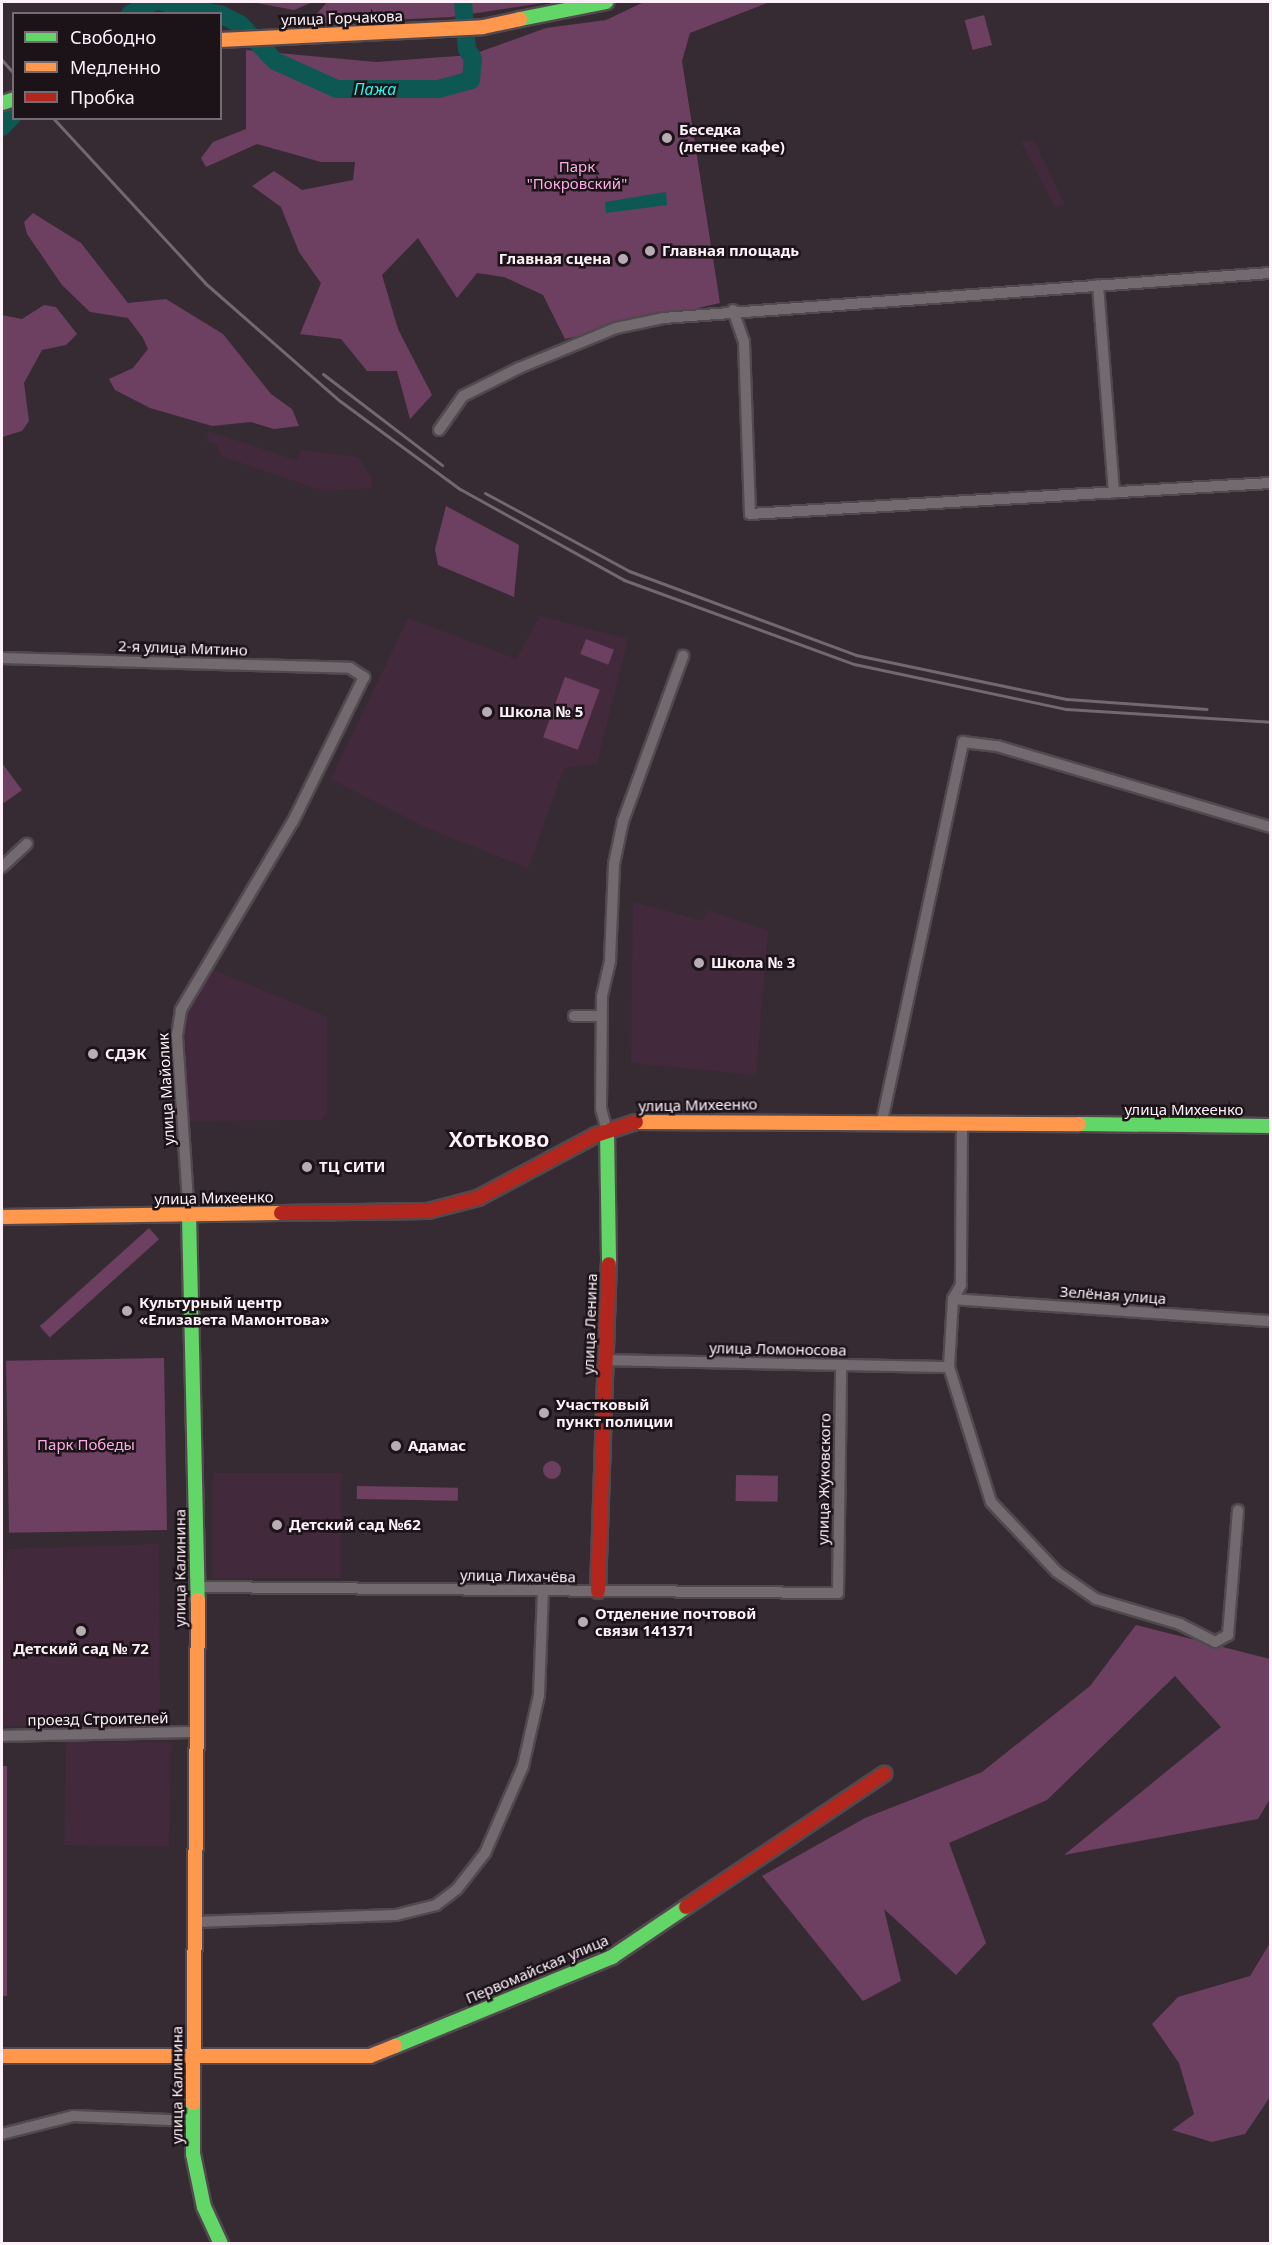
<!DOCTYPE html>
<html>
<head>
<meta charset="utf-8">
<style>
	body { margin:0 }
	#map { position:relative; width:1272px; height:2245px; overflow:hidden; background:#362b33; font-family:"Noto Sans",sans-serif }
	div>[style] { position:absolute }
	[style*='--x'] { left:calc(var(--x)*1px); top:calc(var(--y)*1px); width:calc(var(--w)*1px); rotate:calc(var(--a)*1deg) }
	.built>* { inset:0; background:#422a3c; transform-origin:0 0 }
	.green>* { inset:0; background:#6d3f61; transform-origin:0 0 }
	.round { border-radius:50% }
	.water>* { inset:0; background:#0d5853 }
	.river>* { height:18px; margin:-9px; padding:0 9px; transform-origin:9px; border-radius:9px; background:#0d5853 }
	.roads { filter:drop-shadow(2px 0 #52494f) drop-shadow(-2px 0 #52494f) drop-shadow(0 2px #52494f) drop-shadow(0 -2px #52494f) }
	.street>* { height:10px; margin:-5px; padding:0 5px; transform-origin:5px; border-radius:5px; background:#726a6f }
	.fast>* { height:14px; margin:-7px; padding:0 7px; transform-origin:7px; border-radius:7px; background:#63d668 }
	.slow>* { height:14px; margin:-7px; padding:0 7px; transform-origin:7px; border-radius:7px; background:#ff974d }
	.jam>* { height:14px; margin:-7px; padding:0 7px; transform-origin:7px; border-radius:7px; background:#b3261e }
	.rail>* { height:3px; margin:-1.5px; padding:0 1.5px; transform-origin:1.5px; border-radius:1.5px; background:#72686e }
	.dots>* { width:16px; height:16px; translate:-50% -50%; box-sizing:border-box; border:3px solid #1c1319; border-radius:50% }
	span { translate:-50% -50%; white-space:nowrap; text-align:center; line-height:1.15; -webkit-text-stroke:5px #1c1319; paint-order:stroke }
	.street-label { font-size:15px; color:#fef0f9 }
	.poi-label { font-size:15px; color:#fef0f9; font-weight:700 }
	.left { translate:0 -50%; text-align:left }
	.right { translate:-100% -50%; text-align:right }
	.park-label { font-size:15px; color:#fdabe6 }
	.water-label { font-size:16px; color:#24f9ea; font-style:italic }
	.district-label { font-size:21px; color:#fef0f9; font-weight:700 }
	.frame { position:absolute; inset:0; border:3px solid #fef0f9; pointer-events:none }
	.legend { position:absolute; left:12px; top:12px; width:210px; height:108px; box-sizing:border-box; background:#1c1319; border:2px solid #766b73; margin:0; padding:8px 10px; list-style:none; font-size:18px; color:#fef0f9 }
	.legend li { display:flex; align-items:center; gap:12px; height:30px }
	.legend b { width:30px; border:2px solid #766b73 }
</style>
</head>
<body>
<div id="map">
	<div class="built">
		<i style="clip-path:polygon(1034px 140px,1065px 205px,1055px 207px,1021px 142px)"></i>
		<i style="clip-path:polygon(208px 431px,298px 461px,300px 450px,358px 457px,371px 477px,372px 488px,324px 491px,221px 456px,217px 444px,206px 441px)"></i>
		<i style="clip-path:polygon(540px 616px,628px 639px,597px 764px,564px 768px,528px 868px,427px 828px,331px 779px,408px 618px,516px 659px)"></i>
		<i style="clip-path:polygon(633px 902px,703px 921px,708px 910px,768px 931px,756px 1075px,631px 1063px)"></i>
		<i style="clip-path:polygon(211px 969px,327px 1017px,327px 1115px,321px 1120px,189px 1121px,184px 1021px)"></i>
		<i style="left:213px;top:1473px;width:128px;height:105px"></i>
		<i style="clip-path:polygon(159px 1544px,160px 1722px,151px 1727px,2px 1726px,2px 1586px,8px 1549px)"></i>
		<i style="left:66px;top:1741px;width:105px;height:104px;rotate:1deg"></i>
	</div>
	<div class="green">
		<i style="clip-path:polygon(251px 2px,313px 2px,294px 10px)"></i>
		<i style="clip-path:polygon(327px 2px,550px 2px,451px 17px,308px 24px)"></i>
		<i style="clip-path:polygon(644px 2px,770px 2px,690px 33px,682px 61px,720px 303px,565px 339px,543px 295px,504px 277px,477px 273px,457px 298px,418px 238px,382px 275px,398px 329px,432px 395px,410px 419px,397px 371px,367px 371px,341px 339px,300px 334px,321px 283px,299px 252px,281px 207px,252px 186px,274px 171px,302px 190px,353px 180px,355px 162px,321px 162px,257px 144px,206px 167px,201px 158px,213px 142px,246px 129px,246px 50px,376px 62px,471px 55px,546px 28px,606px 20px)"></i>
		<i style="left:984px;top:15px;width:31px;height:20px;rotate:75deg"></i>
		<i style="clip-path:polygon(33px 213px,81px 243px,128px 303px,166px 299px,223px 334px,271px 394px,292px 409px,299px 426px,274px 429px,251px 422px,212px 426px,150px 408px,115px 390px,109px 379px,133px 368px,148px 349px,143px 338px,128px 318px,90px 312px,62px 285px,27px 234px,24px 222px)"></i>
		<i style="clip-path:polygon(44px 305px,56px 307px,77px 334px,66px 345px,42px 350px,24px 383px,29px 421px,22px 431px,2px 437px,2px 315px,22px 319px)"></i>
		<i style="clip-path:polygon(446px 506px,519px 545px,514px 597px,438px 565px,435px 549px)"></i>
		<i style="left:586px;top:639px;width:30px;height:16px;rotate:21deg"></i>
		<i style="left:565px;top:677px;width:37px;height:64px;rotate:20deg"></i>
		<i style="clip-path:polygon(2px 763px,22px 790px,4px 803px,2px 800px)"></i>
		<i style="left:149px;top:1228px;width:15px;height:147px;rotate:48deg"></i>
		<i style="left:164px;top:1358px;width:172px;height:158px;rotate:89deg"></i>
		<i class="round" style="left:543px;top:1461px;width:18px;height:18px"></i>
		<i style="left:736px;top:1475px;width:42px;height:26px;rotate:1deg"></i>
		<i style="left:357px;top:1486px;width:101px;height:13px;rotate:1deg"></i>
		<i style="clip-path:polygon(1136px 1625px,1270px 1659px,1270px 1799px,1258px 1819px,1064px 1855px,1221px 1727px,1175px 1676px,1047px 1800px,949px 1843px,986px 1943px,956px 1975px,884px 1909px,901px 1981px,863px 2001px,762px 1876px,865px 1818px,982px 1772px,1090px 1686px)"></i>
		<i style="left:2px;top:1766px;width:5px;height:230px"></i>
		<i style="clip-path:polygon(1270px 1943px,1270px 2097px,1245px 2134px,1212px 2142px,1172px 2130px,1194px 2114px,1179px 2063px,1152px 2024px,1178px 1997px,1250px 1976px)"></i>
	</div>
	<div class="water">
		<i style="clip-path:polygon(666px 192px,667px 205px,606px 213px,605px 202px)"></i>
	</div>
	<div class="river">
		<i style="--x:162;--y:2;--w:57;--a:12.1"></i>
		<i style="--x:130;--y:14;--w:27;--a:-27"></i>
		<i style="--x:220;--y:14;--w:22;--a:27"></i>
		<i style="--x:240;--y:24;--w:51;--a:46.6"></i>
		<i style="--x:275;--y:61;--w:68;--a:24.3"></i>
		<i style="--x:337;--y:89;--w:101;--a:0"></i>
		<i style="--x:438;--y:89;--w:34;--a:-15"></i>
		<i style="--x:471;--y:80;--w:21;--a:-85"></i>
		<i style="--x:473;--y:59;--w:12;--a:-121"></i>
		<i style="--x:467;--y:49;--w:47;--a:-94.9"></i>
		<i style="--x:2;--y:127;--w:18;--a:-47"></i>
	</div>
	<div class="roads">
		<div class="street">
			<i style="--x:1098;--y:285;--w:208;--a:85.6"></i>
			<i style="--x:733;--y:310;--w:34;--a:71"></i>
			<i style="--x:744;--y:342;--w:172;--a:88"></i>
			<i style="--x:750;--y:514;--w:521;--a:-3.41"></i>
			<i style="--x:439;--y:430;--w:42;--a:-54.8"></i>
			<i style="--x:463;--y:396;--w:63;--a:-26.6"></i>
			<i style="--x:519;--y:368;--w:105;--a:-22.4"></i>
			<i style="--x:616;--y:328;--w:48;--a:-12"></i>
			<i style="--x:663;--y:318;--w:609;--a:-4.24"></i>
			<i style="--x:2;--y:658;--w:348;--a:1.6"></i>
			<i style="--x:350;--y:668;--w:17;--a:33"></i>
			<i style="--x:364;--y:677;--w:161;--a:116.2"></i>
			<i style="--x:293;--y:821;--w:220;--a:120.7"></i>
			<i style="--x:181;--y:1010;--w:26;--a:99"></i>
			<i style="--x:177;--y:1036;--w:179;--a:86.2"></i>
			<i style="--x:2;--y:867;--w:34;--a:-43"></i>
			<i style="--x:574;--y:1016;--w:27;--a:0"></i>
			<i style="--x:882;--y:1121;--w:388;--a:-77.9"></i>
			<i style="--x:963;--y:742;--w:34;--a:7"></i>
			<i style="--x:997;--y:746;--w:285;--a:16.5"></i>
			<i style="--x:962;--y:1123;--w:162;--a:90.4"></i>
			<i style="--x:961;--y:1285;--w:16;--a:120"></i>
			<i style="--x:953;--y:1299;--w:68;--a:93.4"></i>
			<i style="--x:949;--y:1367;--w:141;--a:72.7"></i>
			<i style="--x:991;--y:1502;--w:96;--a:46.7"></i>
			<i style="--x:1057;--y:1572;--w:47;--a:34.7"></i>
			<i style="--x:1096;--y:1599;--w:88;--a:16.6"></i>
			<i style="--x:1180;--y:1624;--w:39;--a:27"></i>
			<i style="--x:1215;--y:1642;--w:15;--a:-28"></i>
			<i style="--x:1228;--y:1635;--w:125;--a:-85.4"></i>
			<i style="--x:607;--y:1131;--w:23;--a:-105"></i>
			<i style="--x:601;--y:1109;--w:113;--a:-89.5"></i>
			<i style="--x:602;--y:996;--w:37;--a:-77"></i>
			<i style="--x:610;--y:960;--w:96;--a:-87.6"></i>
			<i style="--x:614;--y:864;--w:44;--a:-78.2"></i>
			<i style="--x:623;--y:821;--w:176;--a:-70"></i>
			<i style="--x:953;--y:1299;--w:318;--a:4"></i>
			<i style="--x:606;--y:1360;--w:343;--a:1.2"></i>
			<i style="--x:198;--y:1587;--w:640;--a:0.54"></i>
			<i style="--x:838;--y:1593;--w:228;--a:-89.2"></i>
			<i style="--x:2;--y:1736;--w:194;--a:-1.2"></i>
			<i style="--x:194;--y:1922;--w:202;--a:-2"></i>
			<i style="--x:396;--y:1915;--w:41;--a:-14"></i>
			<i style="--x:436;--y:1905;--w:26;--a:-37"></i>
			<i style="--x:457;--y:1889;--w:46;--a:-52.1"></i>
			<i style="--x:485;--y:1853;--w:95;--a:-66.4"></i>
			<i style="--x:523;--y:1766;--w:73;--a:-77.3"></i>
			<i style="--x:539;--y:1695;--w:102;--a:-87.8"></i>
			<i style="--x:2;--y:2134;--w:73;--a:-14.2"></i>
			<i style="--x:73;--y:2116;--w:120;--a:2.4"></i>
		</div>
		<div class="fast">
			<i style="--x:520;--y:19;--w:88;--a:-11.2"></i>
			<i style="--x:2;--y:103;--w:13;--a:-18"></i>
			<i style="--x:1079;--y:1124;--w:191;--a:0.6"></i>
			<i style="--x:607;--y:1131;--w:133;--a:89.1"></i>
			<i style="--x:189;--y:1215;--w:385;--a:88.7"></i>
			<i style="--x:395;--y:2046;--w:235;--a:-22.3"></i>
			<i style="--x:612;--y:1957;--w:89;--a:-34"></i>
			<i style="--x:193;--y:2103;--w:51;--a:90"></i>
			<i style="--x:193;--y:2154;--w:54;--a:78.3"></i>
			<i style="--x:204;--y:2207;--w:41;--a:65.3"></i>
		</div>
		<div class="slow">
			<i style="--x:220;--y:40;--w:263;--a:-2.8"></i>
			<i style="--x:483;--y:27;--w:38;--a:-12"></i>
			<i style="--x:636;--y:1122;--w:443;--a:0.3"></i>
			<i style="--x:2;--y:1217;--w:279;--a:-0.8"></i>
			<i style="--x:2;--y:2056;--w:368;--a:0"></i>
			<i style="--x:370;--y:2056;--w:27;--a:-22"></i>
			<i style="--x:193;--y:2103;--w:503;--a:-89.43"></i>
		</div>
		<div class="jam">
			<i style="--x:281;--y:1213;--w:147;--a:-0.8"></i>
			<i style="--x:428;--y:1211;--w:52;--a:-14.6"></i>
			<i style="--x:478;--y:1198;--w:134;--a:-28.1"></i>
			<i style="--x:596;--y:1135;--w:42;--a:-18"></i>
			<i style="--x:598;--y:1591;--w:327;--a:-88.1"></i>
			<i style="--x:686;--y:1907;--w:239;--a:-33.9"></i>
		</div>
	</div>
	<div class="rail">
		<i style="--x:2;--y:60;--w:18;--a:49"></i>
		<i style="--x:53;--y:118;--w:224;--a:47.3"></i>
		<i style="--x:205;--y:283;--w:179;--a:41.2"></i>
		<i style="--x:340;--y:401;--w:149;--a:36.3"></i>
		<i style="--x:460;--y:489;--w:188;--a:29"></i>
		<i style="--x:624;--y:580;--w:245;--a:20.1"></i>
		<i style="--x:854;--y:664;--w:217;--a:12"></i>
		<i style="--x:1066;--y:709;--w:204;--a:3.6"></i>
		<i style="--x:323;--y:374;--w:150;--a:37.4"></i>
		<i style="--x:485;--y:493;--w:164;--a:28.4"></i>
		<i style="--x:629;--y:571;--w:242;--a:20.3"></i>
		<i style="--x:856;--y:655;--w:216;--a:11.8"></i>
		<i style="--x:1067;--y:699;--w:140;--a:4.1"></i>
	</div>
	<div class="dots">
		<i style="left:667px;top:138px;background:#b8abb4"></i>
		<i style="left:650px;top:251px;background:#b8abb4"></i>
		<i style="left:623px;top:259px;background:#b8abb4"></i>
		<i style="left:487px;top:712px;background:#b8abb4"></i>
		<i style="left:699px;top:963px;background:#b8abb4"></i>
		<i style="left:93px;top:1054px;background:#b8abb4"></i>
		<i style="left:307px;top:1167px;background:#b8abb4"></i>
		<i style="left:127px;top:1311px;background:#b8abb4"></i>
		<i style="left:544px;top:1413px;background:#b8abb4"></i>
		<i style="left:396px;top:1446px;background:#b8abb4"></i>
		<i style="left:277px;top:1525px;background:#b8abb4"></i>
		<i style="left:583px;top:1622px;background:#b8abb4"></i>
		<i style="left:81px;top:1631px;background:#b8abb4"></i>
	</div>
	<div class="street-label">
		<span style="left:342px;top:18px;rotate:-2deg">улица Горчакова</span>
		<span style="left:183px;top:648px;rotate:2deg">2-я улица Митино</span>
		<span style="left:166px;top:1089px;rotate:-93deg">улица Майолик</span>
		<span style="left:698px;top:1105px;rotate:-1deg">улица Михеенко</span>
		<span style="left:1184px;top:1110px">улица Михеенко</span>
		<span style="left:214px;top:1198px;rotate:-1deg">улица Михеенко</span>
		<span style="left:1113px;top:1295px;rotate:4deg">Зелёная улица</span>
		<span style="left:590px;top:1324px;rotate:-88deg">улица Ленина</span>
		<span style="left:778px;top:1349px;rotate:1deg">улица Ломоносова</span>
		<span style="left:824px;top:1479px;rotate:-89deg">улица Жуковского</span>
		<span style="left:180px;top:1568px;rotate:-90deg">улица Калинина</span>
		<span style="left:518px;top:1576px;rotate:1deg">улица Лихачёва</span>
		<span style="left:98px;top:1719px;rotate:-1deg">проезд Строителей</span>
		<span style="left:537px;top:1969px;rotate:-23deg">Первомайская улица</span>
		<span style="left:177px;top:2085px;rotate:-90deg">улица Калинина</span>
	</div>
	<div class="poi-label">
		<span class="left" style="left:679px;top:138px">Беседка<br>(летнее кафе)</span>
		<span class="left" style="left:662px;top:251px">Главная площадь</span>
		<span class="right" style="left:611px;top:259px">Главная сцена</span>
		<span class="left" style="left:499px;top:712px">Школа № 5</span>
		<span class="left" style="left:711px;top:963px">Школа № 3</span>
		<span class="left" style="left:105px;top:1054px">СДЭК</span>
		<span class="left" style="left:319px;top:1167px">ТЦ СИТИ</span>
		<span class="left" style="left:139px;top:1311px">Культурный центр<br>«Елизавета Мамонтова»</span>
		<span class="left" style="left:556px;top:1413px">Участковый<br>пункт полиции</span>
		<span class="left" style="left:408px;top:1446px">Адамас</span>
		<span class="left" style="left:289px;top:1525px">Детский сад №62</span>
		<span class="left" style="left:595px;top:1622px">Отделение почтовой<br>связи 141371</span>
		<span style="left:81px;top:1649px">Детский сад № 72</span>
	</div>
	<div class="park-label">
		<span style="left:577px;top:175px">Парк<br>"Покровский"</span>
		<span style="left:86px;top:1445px">Парк Победы</span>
	</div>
	<div class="water-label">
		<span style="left:375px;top:89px">Пажа</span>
	</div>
	<div class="district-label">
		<span style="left:499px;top:1139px">Хотьково</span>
	</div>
	<div class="frame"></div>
	<ul class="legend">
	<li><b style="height:8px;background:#63d668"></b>Свободно</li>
	<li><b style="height:8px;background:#ff974d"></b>Медленно</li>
	<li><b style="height:8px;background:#b3261e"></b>Пробка</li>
	</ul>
</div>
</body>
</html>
